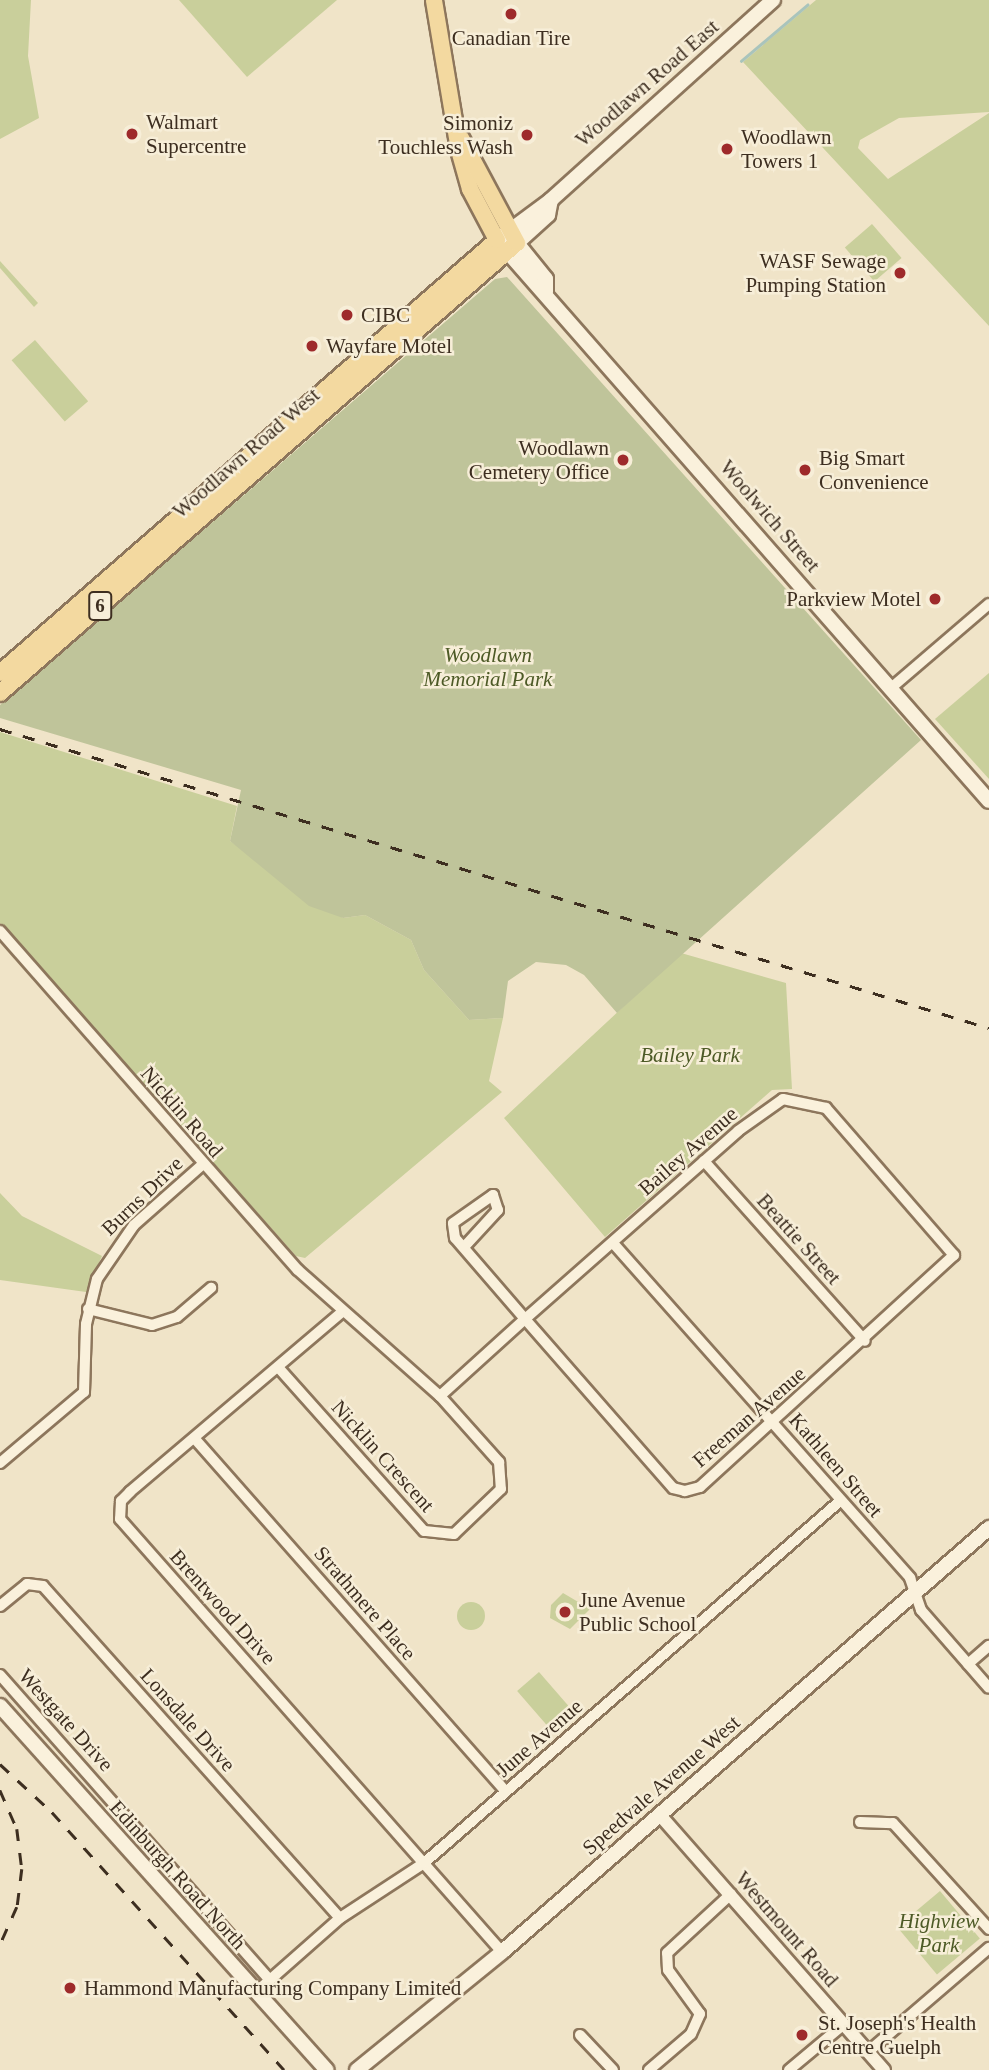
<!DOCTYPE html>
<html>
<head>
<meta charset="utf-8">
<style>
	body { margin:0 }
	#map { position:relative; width:989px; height:2070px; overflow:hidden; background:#f0e4c8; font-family:Georgia,serif }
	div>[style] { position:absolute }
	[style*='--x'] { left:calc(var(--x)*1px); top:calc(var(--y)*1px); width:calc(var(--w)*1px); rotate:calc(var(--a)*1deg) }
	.green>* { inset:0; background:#c9cf9b; transform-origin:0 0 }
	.round { border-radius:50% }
	.cemetery>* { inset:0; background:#bfc49a }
	.stream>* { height:2.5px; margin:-1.25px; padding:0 1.25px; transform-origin:1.25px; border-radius:1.25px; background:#a9c4bc }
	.roads { filter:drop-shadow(2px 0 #8d765c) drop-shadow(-2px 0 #8d765c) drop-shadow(0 2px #8d765c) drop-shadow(0 -2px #8d765c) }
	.minor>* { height:10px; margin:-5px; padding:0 5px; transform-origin:5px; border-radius:5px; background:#faf1dc }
	.tertiary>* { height:12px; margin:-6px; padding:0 6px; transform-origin:6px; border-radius:6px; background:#faf1dc }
	.secondary>* { height:14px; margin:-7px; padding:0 7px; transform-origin:7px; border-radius:7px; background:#faf1dc }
	.primary>* { height:16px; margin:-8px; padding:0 8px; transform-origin:8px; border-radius:8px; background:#f3d9a0 }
	.rail>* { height:2.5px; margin-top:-1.25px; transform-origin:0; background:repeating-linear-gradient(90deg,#3d2e20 0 12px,transparent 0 24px) }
	.dots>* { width:19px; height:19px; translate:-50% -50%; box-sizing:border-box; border:4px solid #f7eed8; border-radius:50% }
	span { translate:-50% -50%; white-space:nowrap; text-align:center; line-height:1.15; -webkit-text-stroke:5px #f7eed8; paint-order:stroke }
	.shield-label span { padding:2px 5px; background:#f7eed8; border:2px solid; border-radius:5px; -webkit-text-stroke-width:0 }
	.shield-label { font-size:19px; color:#3d2e20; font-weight:700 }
	.poi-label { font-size:21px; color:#3d2e20 }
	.left { translate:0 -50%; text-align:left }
	.right { translate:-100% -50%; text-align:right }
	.street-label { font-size:21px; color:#3d2e20 }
	.park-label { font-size:21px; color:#4d5a26; font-style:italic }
</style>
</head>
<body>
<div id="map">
	<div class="green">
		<i style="clip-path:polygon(0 0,31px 0,28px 56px,39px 118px,0 139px)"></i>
		<i style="clip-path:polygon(179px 0,337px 0,247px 77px)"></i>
		<i style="clip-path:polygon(816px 0,989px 0,989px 112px,899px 118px,860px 140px,858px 148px,888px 179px,989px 113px,989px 326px,743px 62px)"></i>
		<i style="left:872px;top:224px;width:45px;height:36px;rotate:49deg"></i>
		<i style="clip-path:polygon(0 261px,38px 303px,34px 307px,0 268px)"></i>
		<i style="left:35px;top:340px;width:81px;height:31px;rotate:49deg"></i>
		<i style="clip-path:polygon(989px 673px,989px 779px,935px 719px)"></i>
		<i style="clip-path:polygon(0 732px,237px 806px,230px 841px,343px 918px,365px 915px,411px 940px,424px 970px,469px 1020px,503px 1018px,489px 1081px,502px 1092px,305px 1258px,296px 1256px,0 923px)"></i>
		<i style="clip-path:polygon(681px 953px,786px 983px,792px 1089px,772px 1090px,605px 1237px,504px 1118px)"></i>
		<i style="clip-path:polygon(0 1193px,22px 1216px,102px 1256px,86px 1292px,0 1280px)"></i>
		<i style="clip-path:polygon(563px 1593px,580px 1603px,587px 1594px,595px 1604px,570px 1629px,550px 1618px,551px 1605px)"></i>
		<i class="round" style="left:457px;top:1602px;width:28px;height:28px"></i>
		<i style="left:539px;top:1672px;width:49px;height:29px;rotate:49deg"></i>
		<i style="left:940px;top:1891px;width:62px;height:56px;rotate:50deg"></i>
	</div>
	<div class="cemetery">
		<i style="clip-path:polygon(507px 277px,921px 740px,617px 1013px,584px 975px,566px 965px,536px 962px,508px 981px,503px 1018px,469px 1020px,424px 970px,411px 940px,365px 915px,343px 918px,309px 906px,230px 841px,241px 790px,0 718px,0 705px,495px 279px)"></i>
	</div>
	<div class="stream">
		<i style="--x:741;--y:61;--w:87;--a:-40.3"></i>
	</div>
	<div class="roads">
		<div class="minor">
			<i style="--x:891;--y:688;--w:129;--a:-40.6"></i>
			<i style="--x:0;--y:931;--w:451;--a:48.7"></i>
			<i style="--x:298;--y:1270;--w:190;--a:41.6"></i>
			<i style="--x:440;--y:1396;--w:89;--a:48.2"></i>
			<i style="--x:499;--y:1462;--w:27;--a:86"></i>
			<i style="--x:501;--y:1489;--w:65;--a:136.2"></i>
			<i style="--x:454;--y:1534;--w:30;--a:-174"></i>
			<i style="--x:424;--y:1531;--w:218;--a:-131.7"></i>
			<i style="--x:704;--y:1161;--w:241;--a:48.2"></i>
			<i style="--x:613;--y:1243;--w:448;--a:48.4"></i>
			<i style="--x:910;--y:1578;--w:34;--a:71"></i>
			<i style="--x:921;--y:1610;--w:103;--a:48.9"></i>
			<i style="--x:88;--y:1309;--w:66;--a:14"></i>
			<i style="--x:152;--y:1325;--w:26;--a:-18"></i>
			<i style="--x:177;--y:1317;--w:45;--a:-40.5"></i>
			<i style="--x:342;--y:1312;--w:278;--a:139.7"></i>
			<i style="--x:130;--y:1492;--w:13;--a:135"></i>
			<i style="--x:121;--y:1501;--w:18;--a:93"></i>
			<i style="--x:120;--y:1519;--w:577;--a:48.58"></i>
			<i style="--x:440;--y:1396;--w:115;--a:-42.2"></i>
			<i style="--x:525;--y:1319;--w:284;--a:-41.4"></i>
			<i style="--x:738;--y:1131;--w:55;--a:-35.4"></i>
			<i style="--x:783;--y:1099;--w:44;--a:11.8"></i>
			<i style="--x:826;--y:1108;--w:195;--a:49"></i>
			<i style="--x:954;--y:1255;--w:344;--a:137.6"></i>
			<i style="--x:700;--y:1487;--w:16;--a:165"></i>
			<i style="--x:685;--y:1491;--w:12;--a:-166"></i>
			<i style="--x:673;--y:1488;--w:225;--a:-131.2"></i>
			<i style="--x:525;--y:1319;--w:107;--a:-130.8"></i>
			<i style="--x:455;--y:1238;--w:15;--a:-98"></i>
			<i style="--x:453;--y:1223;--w:49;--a:-35"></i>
			<i style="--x:493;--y:1195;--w:16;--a:72"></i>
			<i style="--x:498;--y:1210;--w:50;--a:132.6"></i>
			<i style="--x:195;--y:1439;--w:470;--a:48.6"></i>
			<i style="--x:0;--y:1463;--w:110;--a:-40.2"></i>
			<i style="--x:84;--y:1392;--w:68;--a:-88.3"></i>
			<i style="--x:86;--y:1324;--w:46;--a:-76.3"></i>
			<i style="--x:97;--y:1279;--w:65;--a:-55.6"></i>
			<i style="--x:134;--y:1225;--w:91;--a:-41.4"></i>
			<i style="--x:0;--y:1606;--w:35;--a:-39"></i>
			<i style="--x:27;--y:1584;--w:16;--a:7"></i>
			<i style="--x:43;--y:1586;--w:445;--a:48.2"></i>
			<i style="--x:968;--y:1664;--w:28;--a:-41"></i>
			<i style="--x:0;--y:1675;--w:407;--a:48.5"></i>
			<i style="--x:860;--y:1822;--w:33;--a:2"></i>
			<i style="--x:893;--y:1823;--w:143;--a:47.8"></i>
			<i style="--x:255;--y:1993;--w:113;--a:-41.4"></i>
			<i style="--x:340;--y:1918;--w:100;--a:-33.2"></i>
			<i style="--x:424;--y:1863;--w:551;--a:-41.03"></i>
			<i style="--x:580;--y:2035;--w:48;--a:46.7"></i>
			<i style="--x:868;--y:2052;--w:160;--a:-40.7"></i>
			<i style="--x:649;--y:2070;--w:55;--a:-40.6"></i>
			<i style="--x:691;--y:2034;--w:22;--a:-66"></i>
			<i style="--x:700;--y:2014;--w:54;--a:-126"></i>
			<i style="--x:668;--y:1970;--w:17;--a:-93"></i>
			<i style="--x:667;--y:1953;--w:87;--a:-42.7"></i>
			<i style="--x:789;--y:2070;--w:72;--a:-39.9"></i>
		</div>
		<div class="tertiary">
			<i style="--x:659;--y:1814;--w:341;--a:48.7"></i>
		</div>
		<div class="secondary">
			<i style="--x:773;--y:0;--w:299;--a:138"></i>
			<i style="--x:551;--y:200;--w:67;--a:143.5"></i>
			<i style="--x:497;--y:240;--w:746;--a:48.75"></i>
			<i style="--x:546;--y:292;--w:13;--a:-90"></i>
			<i style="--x:546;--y:279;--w:46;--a:-128.9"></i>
			<i style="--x:517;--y:243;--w:42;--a:-42.1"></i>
			<i style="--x:548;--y:215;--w:15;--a:-79"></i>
			<i style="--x:0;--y:1706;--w:489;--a:48.1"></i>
			<i style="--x:357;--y:2070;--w:187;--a:-39.1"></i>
			<i style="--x:502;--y:1952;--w:646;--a:-41.04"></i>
		</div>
		<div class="primary">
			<i style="--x:0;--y:673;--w:659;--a:-41.06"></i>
			<i style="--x:497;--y:240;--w:58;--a:-117.9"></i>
			<i style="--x:470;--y:189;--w:41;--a:-105.8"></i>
			<i style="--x:459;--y:150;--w:152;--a:-99.5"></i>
			<i style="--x:0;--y:693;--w:685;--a:-41.04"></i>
			<i style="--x:517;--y:243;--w:119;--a:-118.1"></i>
		</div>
	</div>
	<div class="rail">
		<i style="--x:0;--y:729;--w:1033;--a:16.82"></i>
		<i style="--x:0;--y:1764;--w:71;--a:42.7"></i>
		<i style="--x:52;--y:1812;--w:347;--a:48"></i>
		<i style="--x:0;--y:1790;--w:43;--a:66.4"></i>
		<i style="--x:17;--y:1829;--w:40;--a:82.9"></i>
		<i style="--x:22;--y:1869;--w:38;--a:97"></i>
		<i style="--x:17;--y:1907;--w:42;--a:114.1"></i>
	</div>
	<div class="dots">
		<i style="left:511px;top:14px;background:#9e2a2b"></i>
		<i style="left:132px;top:134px;background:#9e2a2b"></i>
		<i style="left:527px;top:135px;background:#9e2a2b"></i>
		<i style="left:727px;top:149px;background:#9e2a2b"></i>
		<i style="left:900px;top:273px;background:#9e2a2b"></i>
		<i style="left:347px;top:315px;background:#9e2a2b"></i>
		<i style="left:312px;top:346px;background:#9e2a2b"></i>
		<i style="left:623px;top:460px;background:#9e2a2b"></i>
		<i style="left:805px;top:470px;background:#9e2a2b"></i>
		<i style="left:935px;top:599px;background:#9e2a2b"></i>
		<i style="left:565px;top:1612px;background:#9e2a2b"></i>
		<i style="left:70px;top:1988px;background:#9e2a2b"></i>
		<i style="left:802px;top:2035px;background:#9e2a2b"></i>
	</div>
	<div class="shield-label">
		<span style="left:100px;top:606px">6</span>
	</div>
	<div class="poi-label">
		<span style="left:511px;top:38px">Canadian Tire</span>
		<span class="left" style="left:146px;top:134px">Walmart<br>Supercentre</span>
		<span class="right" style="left:513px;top:135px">Simoniz<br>Touchless Wash</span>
		<span class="left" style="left:741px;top:149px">Woodlawn<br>Towers 1</span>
		<span class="right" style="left:886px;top:273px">WASF Sewage<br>Pumping Station</span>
		<span class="left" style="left:361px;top:315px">CIBC</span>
		<span class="left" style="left:326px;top:346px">Wayfare Motel</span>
		<span class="right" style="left:609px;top:460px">Woodlawn<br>Cemetery Office</span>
		<span class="left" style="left:819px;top:470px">Big Smart<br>Convenience</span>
		<span class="right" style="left:921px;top:599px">Parkview Motel</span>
		<span class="left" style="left:579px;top:1612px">June Avenue<br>Public School</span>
		<span class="left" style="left:84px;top:1988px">Hammond Manufacturing Company Limited</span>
		<span class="left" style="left:818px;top:2035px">St. Joseph's Health<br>Centre Guelph</span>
	</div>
	<div class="street-label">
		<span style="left:647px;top:83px;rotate:-41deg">Woodlawn Road East</span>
		<span style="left:246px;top:453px;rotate:-41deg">Woodlawn Road West</span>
		<span style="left:770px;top:516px;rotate:49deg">Woolwich Street</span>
		<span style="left:182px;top:1112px;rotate:49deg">Nicklin Road</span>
		<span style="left:688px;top:1151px;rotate:-41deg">Bailey Avenue</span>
		<span style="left:142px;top:1196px;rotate:-44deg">Burns Drive</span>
		<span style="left:799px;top:1239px;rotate:48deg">Beattie Street</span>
		<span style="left:749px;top:1417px;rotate:-41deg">Freeman Avenue</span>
		<span style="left:383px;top:1456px;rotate:48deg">Nicklin Crescent</span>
		<span style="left:836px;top:1465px;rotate:49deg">Kathleen Street</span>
		<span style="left:365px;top:1603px;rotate:49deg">Strathmere Place</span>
		<span style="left:223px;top:1607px;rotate:48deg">Brentwood Drive</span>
		<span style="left:66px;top:1720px;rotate:48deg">Westgate Drive</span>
		<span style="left:188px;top:1720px;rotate:48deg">Lonsdale Drive</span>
		<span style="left:539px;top:1738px;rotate:-41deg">June Avenue</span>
		<span style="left:661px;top:1785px;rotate:-41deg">Speedvale Avenue West</span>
		<span style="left:178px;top:1875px;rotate:48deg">Edinburgh Road North</span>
		<span style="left:787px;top:1929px;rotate:49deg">Westmount Road</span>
	</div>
	<div class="park-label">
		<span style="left:488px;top:667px">Woodlawn<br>Memorial Park</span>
		<span style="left:690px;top:1055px">Bailey Park</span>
		<span style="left:939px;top:1933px">Highview<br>Park</span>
	</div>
</div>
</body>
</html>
